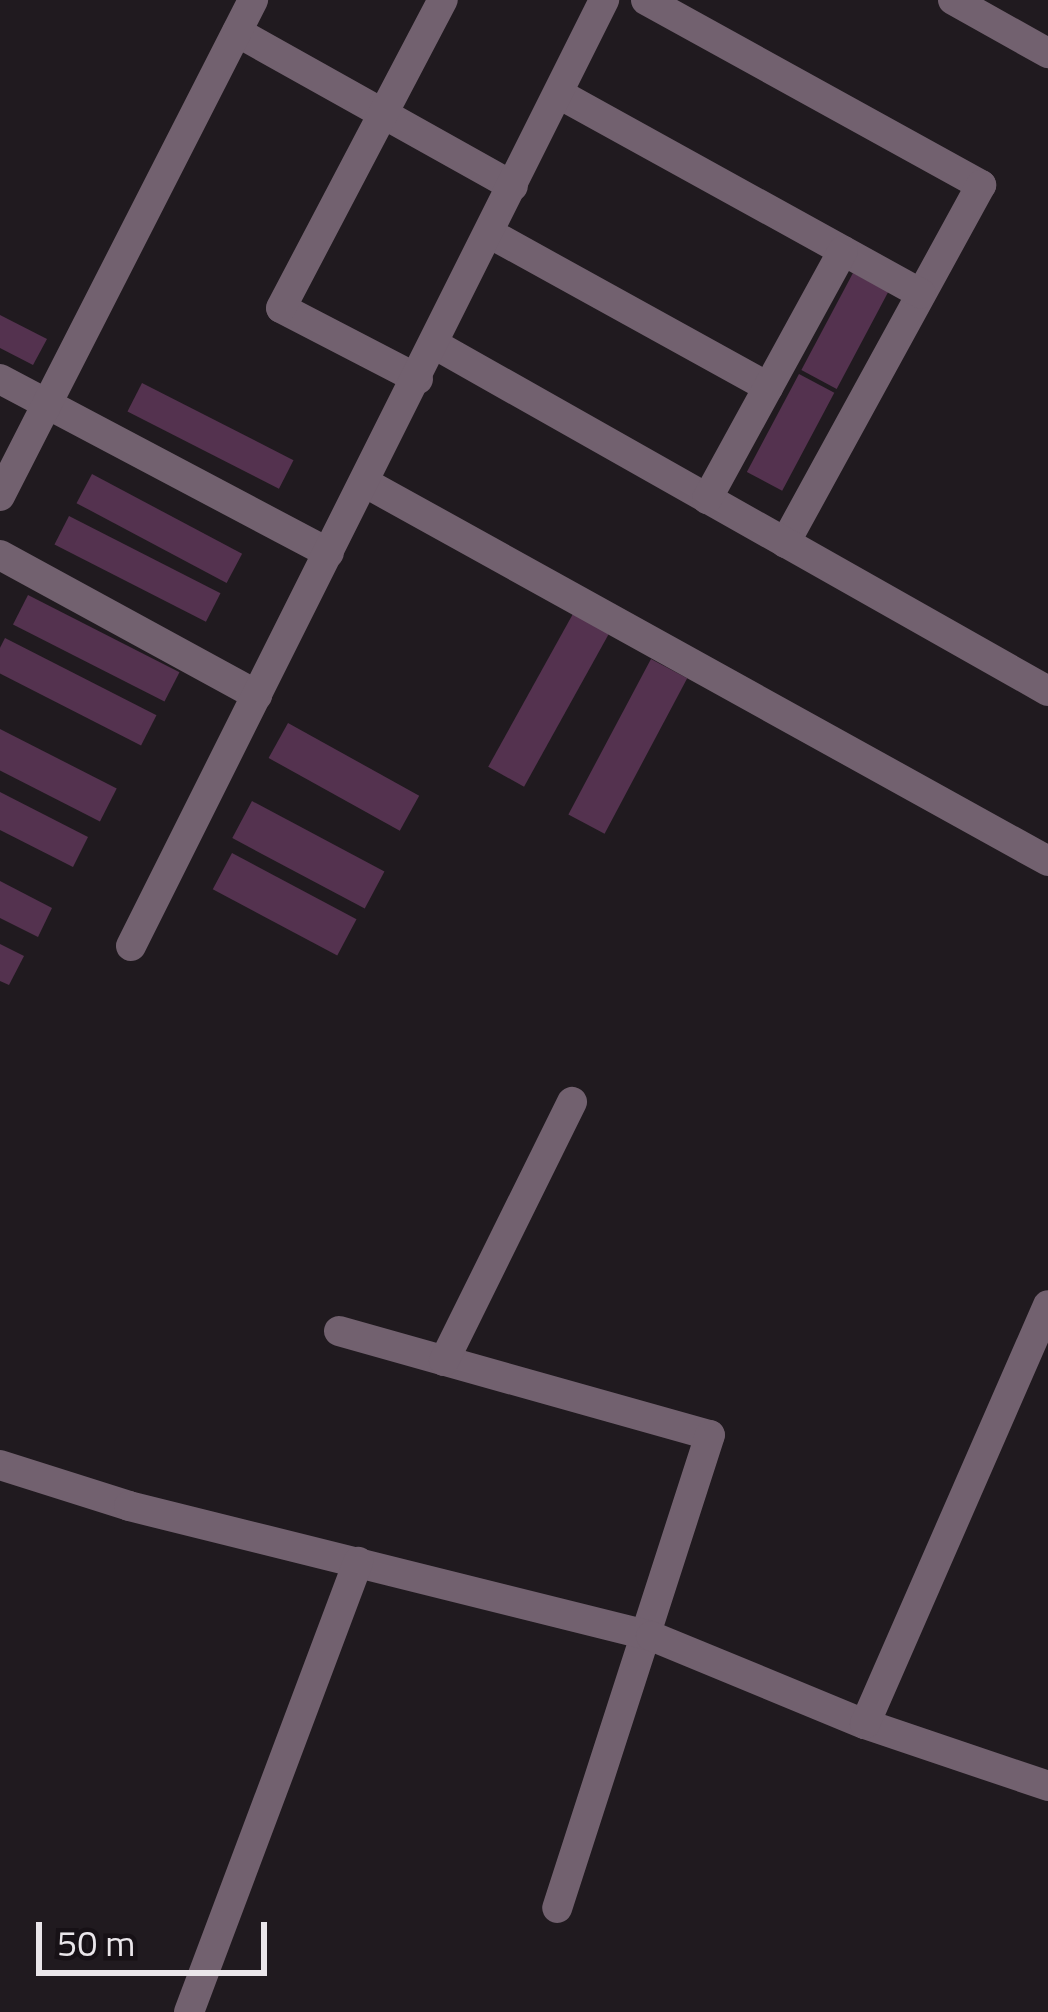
<!DOCTYPE html>
<html>
<head>
<meta charset="utf-8">
<style>
	body { margin:0 }
	#map { position:relative; width:1048px; height:2012px; overflow:hidden; background:#201a1f; font-family:"Titillium Web",sans-serif }
	div>[style] { position:absolute }
	[style*='--x'] { left:calc(var(--x)*1px); top:calc(var(--y)*1px); width:calc(var(--w)*1px); rotate:calc(var(--a)*1deg) }
	.building>* { inset:0; background:#54324f; transform-origin:0 0 }
	.minor>* { height:30px; margin:-15px; padding:0 15px; transform-origin:15px; border-radius:15px; background:#72616f }
	span { translate:-50% -50%; white-space:nowrap; text-align:center; line-height:1.15; -webkit-text-stroke:12px #171116; paint-order:stroke }
	.scale { position:absolute; left:36px; top:1922px; width:231px; height:54px; box-sizing:border-box; border:6px solid #eae6ea; border-top:0; padding-left:15px; font-size:36px; line-height:42px; white-space:nowrap; color:#eae6ea; -webkit-text-stroke:9px #171116; paint-order:stroke }
</style>
</head>
<body>
<div id="map">
	<div class="building">
		<i style="left:853px;top:273px;width:40px;height:110px;rotate:28deg"></i>
		<i style="clip-path:polygon(0 315px,47px 339px,33px 365px,0 348px)"></i>
		<i style="left:799px;top:374px;width:40px;height:111px;rotate:28deg"></i>
		<i style="left:142px;top:383px;width:170px;height:32px;rotate:27deg"></i>
		<i style="left:92px;top:474px;width:170px;height:33px;rotate:28deg"></i>
		<i style="left:69px;top:516px;width:170px;height:32px;rotate:27deg"></i>
		<i style="left:28px;top:595px;width:170px;height:33px;rotate:27deg"></i>
		<i style="left:574px;top:612px;width:41px;height:177px;rotate:29deg"></i>
		<i style="left:5px;top:638px;width:170px;height:34px;rotate:27deg"></i>
		<i style="left:651px;top:659px;width:41px;height:176px;rotate:28deg"></i>
		<i style="left:288px;top:723px;width:150px;height:40px;rotate:29deg"></i>
		<i style="left:0;top:729px;width:131px;height:37px;rotate:27deg"></i>
		<i style="clip-path:polygon(0 792px,88px 837px,73px 867px,0 830px)"></i>
		<i style="left:252px;top:801px;width:150px;height:42px;rotate:28deg"></i>
		<i style="left:232px;top:853px;width:141px;height:41px;rotate:28deg"></i>
		<i style="clip-path:polygon(0 881px,52px 908px,38px 937px,0 918px)"></i>
		<i style="clip-path:polygon(0 944px,24px 956px,9px 985px,0 981px)"></i>
	</div>
	<div class="minor">
		<i style="--x:646;--y:0;--w:383;--a:28.9"></i>
		<i style="--x:981;--y:185;--w:408;--a:118.7"></i>
		<i style="--x:953;--y:0;--w:109;--a:29.2"></i>
		<i style="--x:237;--y:32;--w:316;--a:29.2"></i>
		<i style="--x:561;--y:95;--w:411;--a:28.9"></i>
		<i style="--x:489;--y:233;--w:319;--a:28.9"></i>
		<i style="--x:434;--y:344;--w:705;--a:29.47"></i>
		<i style="--x:0;--y:379;--w:372;--a:27.9"></i>
		<i style="--x:418;--y:379;--w:154;--a:-152.6"></i>
		<i style="--x:281;--y:308;--w:348;--a:-62.3"></i>
		<i style="--x:364;--y:482;--w:782;--a:28.99"></i>
		<i style="--x:0;--y:496;--w:557;--a:-62.97"></i>
		<i style="--x:707;--y:499;--w:283;--a:-61.3"></i>
		<i style="--x:0;--y:555;--w:293;--a:28.6"></i>
		<i style="--x:131;--y:946;--w:1058;--a:-63.43"></i>
		<i style="--x:339;--y:1331;--w:385;--a:15.7"></i>
		<i style="--x:710;--y:1435;--w:497;--a:107.9"></i>
		<i style="--x:444;--y:1361;--w:289;--a:-63.7"></i>
		<i style="--x:0;--y:1465;--w:135;--a:17.6"></i>
		<i style="--x:129;--y:1506;--w:538;--a:13.98"></i>
		<i style="--x:651;--y:1636;--w:231;--a:22.4"></i>
		<i style="--x:865;--y:1724;--w:193;--a:18.7"></i>
		<i style="--x:865;--y:1724;--w:457;--a:-66.4"></i>
		<i style="--x:189;--y:2012;--w:481;--a:-69.4"></i>
	</div>
	<div class="scale">50 m</div>
</div>
</body>
</html>
